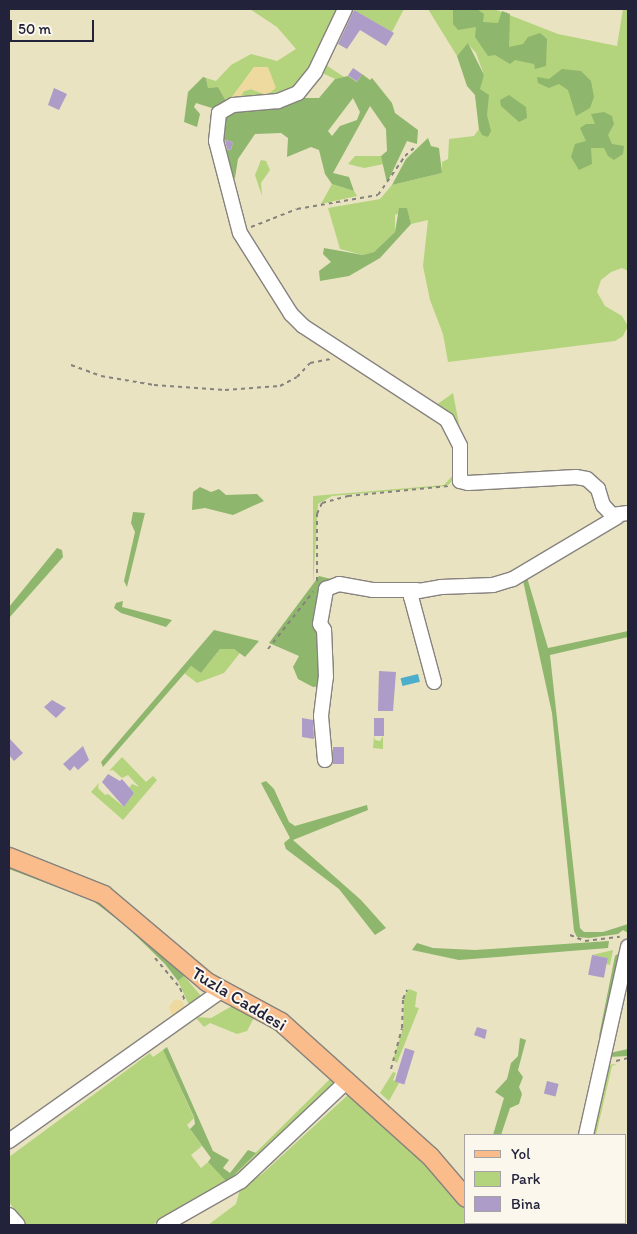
<!DOCTYPE html>
<html>
<head>
<meta charset="utf-8">
<style>
	body { margin:0 }
	#map { position:relative; width:637px; height:1234px; overflow:hidden; background:#e9e3c2; font-family:Itim,sans-serif }
	div>[style] { position:absolute }
	[style*='--x'] { left:calc(var(--x)*1px); top:calc(var(--y)*1px); width:calc(var(--w)*1px); rotate:calc(var(--a)*1deg) }
	.green>* { inset:0; background:#b3d47c }
	.forest>* { inset:0; background:#8eb66c }
	.sand>* { inset:0; background:#eeda9e }
	.water>* { inset:0; background:#4daecc; transform-origin:0 0 }
	.building>* { inset:0; background:#ad9bc8; transform-origin:0 0 }
	.path>* { height:2px; margin-top:-1px; transform-origin:0; background:repeating-linear-gradient(90deg,#86827e 0 4px,transparent 0 8px) }
	.roads { filter:drop-shadow(1px 0 #86827e) drop-shadow(-1px 0 #86827e) drop-shadow(0 1px #86827e) drop-shadow(0 -1px #86827e) }
	.minor>* { height:14px; margin:-7px; padding:0 7px; transform-origin:7px; border-radius:7px; background:#fff }
	.major>* { height:18px; margin:-9px; padding:0 9px; transform-origin:9px; border-radius:9px; background:#f9bc8a }
	span { translate:-50% -50%; white-space:nowrap; text-align:center; line-height:1.15; -webkit-text-stroke:4px #fbf7ec; paint-order:stroke }
	.street-label { font-size:18px; color:#22223b }
	.frame { position:absolute; inset:0; border:10px solid #22223b; pointer-events:none }
	.legend { position:absolute; left:464px; top:1134px; width:162px; height:90px; box-sizing:border-box; background:#fbf7ec; border:1px solid #a4a2a5; margin:0; padding:6px 9px; list-style:none; font-size:15px; color:#22223b }
	.legend li { display:flex; align-items:center; gap:10px; height:25px }
	.legend b { width:25px; border:1px solid #a4a2a5 }
	.scale { position:absolute; left:10px; top:20px; width:84px; height:22px; box-sizing:border-box; border:2px solid #22223b; border-top:0; padding-left:6px; font-size:15px; line-height:18px; white-space:nowrap; color:#22223b; -webkit-text-stroke:4px #fbf7ec; paint-order:stroke }
</style>
</head>
<body>
<div id="map">
	<div class="green">
		<i style="clip-path:polygon(250px 9px,338px 9px,314px 65px,294px 93px,236px 103px,244px 91px,251px 89px,267px 95px,254px 67px,232px 97px,226px 101px,218px 87px,208px 88px,206px 78px,216px 81px,231px 65px,251px 54px,277px 61px,296px 49px,277px 27px)"></i>
		<i style="clip-path:polygon(352px 9px,404px 9px,392px 32px)"></i>
		<i style="clip-path:polygon(428px 9px,494px 9px,558px 34px,617px 46px,623px 9px,628px 9px,628px 271px,622px 268px,611px 272px,601px 280px,597px 292px,605px 306px,622px 316px,628px 326px,623px 336px,615px 341px,448px 362px,443px 334px,430px 300px,423px 266px,428px 220px,411px 224px,407px 209px,395px 215px,395px 232px,374px 252px,363px 255px,340px 249px,328px 208px,380px 199px,392px 185px,442px 173px,442px 162px,448px 159px,449px 139px,474px 136px,479px 129px,475px 95px,484px 75px,476px 53px,468px 44px,457px 56px)"></i>
		<i style="clip-path:polygon(323px 63px,344px 77px,335px 79px,318px 71px)"></i>
		<i style="clip-path:polygon(355px 156px,381px 156px,384px 164px,364px 168px,348px 164px)"></i>
		<i style="clip-path:polygon(261px 160px,266px 161px,270px 170px,261px 183px,262px 196px,255px 175px)"></i>
		<i style="clip-path:polygon(332px 184px,354px 191px,357px 196px,321px 204px)"></i>
		<i style="clip-path:polygon(453px 393px,462px 440px,432px 408px)"></i>
		<i style="clip-path:polygon(453px 432px,457px 476px,447px 486px,332px 496px,318px 504px,313px 585px,313px 496px,444px 485px,455px 473px)"></i>
		<i style="clip-path:polygon(220px 649px,234px 649px,240px 653px,224px 673px,197px 683px,184px 673px,191px 666px,201px 673px)"></i>
		<i style="clip-path:polygon(374px 736px,375px 740px,380px 741px,383px 736px,383px 749px,373px 748px)"></i>
		<i style="clip-path:polygon(122px 757px,146px 782px,153px 776px,157px 780px,123px 820px,91px 792px,99px 783px,98px 788px,105px 795px,108px 794px,124px 807px,134px 793px,129px 788px,132px 784px,139px 787px,128px 775px,122px 778px,113px 770px,109px 771px)"></i>
		<i style="clip-path:polygon(613px 950px,610px 965px,606px 964px,607px 958px,592px 955px)"></i>
		<i style="clip-path:polygon(184px 976px,202px 997px,189px 1005px,178px 981px)"></i>
		<i style="clip-path:polygon(409px 989px,417px 992px,415px 1007px,419px 1008px,397px 1063px,393px 1060px,403px 1028px,404px 996px)"></i>
		<i style="clip-path:polygon(232px 1006px,256px 1014px,247px 1031px,237px 1034px,210px 1023px,204px 1027px,195px 1017px,211px 1018px)"></i>
		<i style="clip-path:polygon(163px 1050px,194px 1118px,187px 1125px,202px 1146px,191px 1155px,201px 1168px,208px 1162px,227px 1181px,333px 1076px,338px 1080px,227px 1182px,152px 1225px,26px 1225px,9px 1202px,9px 1157px,150px 1053px,153px 1057px)"></i>
		<i style="clip-path:polygon(617px 1064px,612px 1066px,596px 1135px,590px 1135px,606px 1065px)"></i>
		<i style="clip-path:polygon(393px 1072px,396px 1073px,393px 1080px,399px 1083px,389px 1101px,380px 1093px)"></i>
		<i style="clip-path:polygon(350px 1093px,427px 1161px,466px 1207px,466px 1223px,481px 1225px,208px 1225px,236px 1204px,240px 1189px,262px 1174px)"></i>
	</div>
	<div class="forest">
		<i style="clip-path:polygon(453px 9px,477px 9px,484px 14px,483px 22px,498px 23px,502px 11px,510px 14px,509px 47px,523px 44px,528px 37px,540px 33px,547px 39px,546px 66px,535px 69px,534px 64px,515px 60px,510px 64px,495px 55px,488px 56px,475px 37px,476px 27px,458px 30px,453px 24px)"></i>
		<i style="clip-path:polygon(468px 43px,484px 75px,480px 89px,489px 95px,487px 115px,491px 131px,488px 137px,482px 135px,479px 129px,475px 95px,467px 86px,457px 56px)"></i>
		<i style="clip-path:polygon(562px 69px,581px 71px,591px 81px,594px 97px,590px 108px,576px 116px,568px 90px,559px 84px,549px 88px,538px 83px,537px 77px,549px 79px)"></i>
		<i style="clip-path:polygon(evenodd,362px 74px,370px 80px,372px 78px,392px 103px,395px 113px,418px 130px,417px 144px,407px 141px,387px 183px,381px 156px,387px 151px,386px 129px,370px 106px,333px 173px,349px 177px,354px 191px,332px 184px,325px 174px,319px 150px,311px 147px,287px 157px,288px 138px,281px 133px,255px 134px,238px 159px,235px 178px,226px 180px,223px 168px,229px 159px,225px 149px,231px 150px,233px 142px,222px 139px,220px 118px,234px 108px,297px 98px,319px 98px,335px 79px,348px 76px,357px 82px,362px 74px,353px 98px,360px 112px,357px 120px,340px 126px,332px 136px,328px 131px,353px 98px)"></i>
		<i style="clip-path:polygon(203px 77px,206px 78px,208px 88px,218px 87px,226px 101px,218px 110px,196px 103px,194px 107px,200px 114px,197px 127px,184px 122px,188px 92px)"></i>
		<i style="clip-path:polygon(509px 95px,526px 107px,527px 118px,519px 122px,501px 106px,500px 100px)"></i>
		<i style="clip-path:polygon(604px 112px,612px 116px,614px 124px,608px 135px,612px 144px,624px 146px,623px 154px,614px 160px,608px 156px,604px 148px,591px 148px,592px 164px,579px 170px,571px 157px,575px 144px,586px 141px,580px 128px,586px 124px,595px 124px,591px 114px)"></i>
		<i style="clip-path:polygon(428px 138px,431px 146px,439px 148px,442px 173px,392px 185px,406px 159px)"></i>
		<i style="clip-path:polygon(399px 208px,407px 208px,411px 224px,380px 258px,349px 276px,320px 281px,319px 271px,331px 262px,323px 254px,324px 248px,363px 255px,374px 252px,395px 232px)"></i>
		<i style="clip-path:polygon(200px 487px,211px 492px,219px 489px,226px 495px,257px 494px,264px 501px,233px 515px,205px 508px,192px 510px,193px 492px)"></i>
		<i style="clip-path:polygon(133px 512px,145px 513px,127px 587px,124px 581px,135px 532px,131px 523px)"></i>
		<i style="clip-path:polygon(57px 548px,62px 550px,63px 557px,9px 618px,9px 607px)"></i>
		<i style="clip-path:polygon(526px 574px,548px 648px,628px 631px,628px 637px,550px 655px,580px 928px,584px 932px,603px 932px,628px 924px,628px 933px,623px 930px,618px 934px,589px 938px,577px 937px,574px 931px,552px 713px,522px 576px)"></i>
		<i style="clip-path:polygon(319px 576px,331px 579px,324px 583px,321px 686px,313px 687px,298px 679px,293px 667px,299px 656px,269px 643px)"></i>
		<i style="clip-path:polygon(123px 601px,122px 607px,172px 620px,166px 627px,121px 613px,114px 608px,116px 603px)"></i>
		<i style="clip-path:polygon(214px 630px,259px 641px,245px 657px,234px 649px,220px 649px,201px 673px,191px 666px,103px 767px,101px 762px)"></i>
		<i style="clip-path:polygon(266px 781px,274px 789px,289px 822px,295px 826px,367px 805px,368px 810px,293px 840px,361px 900px,386px 928px,375px 935px,339px 889px,286px 849px,284px 843px,290px 838px,261px 783px)"></i>
		<i style="clip-path:polygon(9px 863px,95px 896px,129px 922px,126px 926px,93px 901px,9px 869px)"></i>
		<i style="clip-path:polygon(137px 929px,184px 976px,178px 981px,165px 964px,133px 933px)"></i>
		<i style="clip-path:polygon(609px 941px,608px 948px,459px 960px,412px 950px,417px 943px,433px 948px,475px 950px)"></i>
		<i style="clip-path:polygon(620px 952px,605px 1037px,599px 1036px,615px 956px)"></i>
		<i style="clip-path:polygon(520px 1038px,526px 1040px,518px 1070px,523px 1077px,519px 1087px,522px 1094px,519px 1104px,510px 1108px,501px 1135px,493px 1135px,504px 1098px,495px 1092px,507px 1079px,511px 1063px,518px 1056px)"></i>
		<i style="clip-path:polygon(167px 1047px,213px 1151px,229px 1160px,223px 1168px,230px 1173px,248px 1150px,256px 1153px,227px 1182px,208px 1162px,211px 1158px,190px 1129px,195px 1124px,194px 1117px,163px 1050px)"></i>
		<i style="clip-path:polygon(628px 1049px,628px 1056px,609px 1057px,610px 1053px)"></i>
	</div>
	<div class="sand">
		<i style="clip-path:polygon(254px 67px,268px 67px,276px 88px,267px 95px,251px 89px,244px 91px,236px 103px,218px 110px,232px 97px)"></i>
		<i style="clip-path:polygon(175px 999px,182px 1001px,186px 1009px,181px 1017px,172px 1015px,169px 1007px)"></i>
	</div>
	<div class="water">
		<i style="left:418px;top:674px;width:8px;height:18px;rotate:76deg"></i>
	</div>
	<div class="building">
		<i style="clip-path:polygon(354px 10px,394px 33px,386px 46px,360px 30px,347px 49px,338px 44px)"></i>
		<i style="left:353px;top:68px;width:11px;height:9px;rotate:34deg"></i>
		<i style="clip-path:polygon(54px 88px,67px 94px,59px 110px,48px 105px)"></i>
		<i style="clip-path:polygon(225px 140px,233px 142px,231px 150px,227px 149px)"></i>
		<i style="clip-path:polygon(379px 671px,396px 672px,393px 711px,378px 711px)"></i>
		<i style="clip-path:polygon(52px 700px,66px 708px,56px 718px,44px 707px)"></i>
		<i style="clip-path:polygon(302px 718px,313px 720px,314px 739px,302px 737px)"></i>
		<i style="left:374px;top:718px;width:10px;height:18px"></i>
		<i style="clip-path:polygon(9px 738px,23px 753px,14px 761px,9px 755px)"></i>
		<i style="clip-path:polygon(83px 746px,89px 760px,78px 770px,74px 766px,70px 771px,63px 764px)"></i>
		<i style="left:344px;top:747px;width:17px;height:11px;rotate:90deg"></i>
		<i style="clip-path:polygon(108px 774px,120px 781px,122px 779px,134px 793px,124px 807px,102px 782px)"></i>
		<i style="left:592px;top:955px;width:16px;height:20px;rotate:11deg"></i>
		<i style="clip-path:polygon(477px 1027px,487px 1030px,485px 1039px,474px 1035px)"></i>
		<i style="left:405px;top:1048px;width:10px;height:35px;rotate:17deg"></i>
		<i style="left:547px;top:1081px;width:12px;height:13px;rotate:14deg"></i>
	</div>
	<div class="path">
		<i style="--x:251;--y:227;--w:49;--a:-21.4"></i>
		<i style="--x:297;--y:209;--w:82;--a:-9.8"></i>
		<i style="--x:378;--y:195;--w:47;--a:-55.3"></i>
		<i style="--x:405;--y:156;--w:13;--a:-42"></i>
		<i style="--x:71;--y:365;--w:32;--a:20"></i>
		<i style="--x:101;--y:376;--w:54;--a:9.6"></i>
		<i style="--x:154;--y:385;--w:71;--a:4"></i>
		<i style="--x:225;--y:390;--w:55;--a:-4.2"></i>
		<i style="--x:280;--y:386;--w:19;--a:-28"></i>
		<i style="--x:297;--y:377;--w:19;--a:-47"></i>
		<i style="--x:310;--y:363;--w:21;--a:-11"></i>
		<i style="--x:317;--y:581;--w:67;--a:-90"></i>
		<i style="--x:317;--y:514;--w:12;--a:-66"></i>
		<i style="--x:322;--y:503;--w:27;--a:-15"></i>
		<i style="--x:348;--y:496;--w:101;--a:-5.7"></i>
		<i style="--x:268;--y:649;--w:73;--a:-51.7"></i>
		<i style="--x:570;--y:935;--w:16;--a:22"></i>
		<i style="--x:585;--y:941;--w:35;--a:-7"></i>
		<i style="--x:155;--y:958;--w:39;--a:50"></i>
		<i style="--x:180;--y:988;--w:14;--a:69"></i>
		<i style="--x:616;--y:1061;--w:12;--a:-14"></i>
		<i style="--x:391;--y:1069;--w:42;--a:-75"></i>
		<i style="--x:402;--y:1028;--w:29;--a:-88"></i>
		<i style="--x:403;--y:999;--w:10;--a:-66"></i>
	</div>
	<div class="roads">
		<div class="minor">
			<i style="--x:345;--y:9;--w:70;--a:115.5"></i>
			<i style="--x:315;--y:72;--w:27;--a:129"></i>
			<i style="--x:298;--y:93;--w:22;--a:158"></i>
			<i style="--x:278;--y:101;--w:45;--a:174.9"></i>
			<i style="--x:233;--y:105;--w:16;--a:150"></i>
			<i style="--x:219;--y:113;--w:28;--a:96"></i>
			<i style="--x:216;--y:141;--w:95;--a:75.4"></i>
			<i style="--x:240;--y:233;--w:96;--a:57.8"></i>
			<i style="--x:291;--y:314;--w:17;--a:45"></i>
			<i style="--x:303;--y:326;--w:172;--a:33.1"></i>
			<i style="--x:447;--y:420;--w:29;--a:63"></i>
			<i style="--x:460;--y:446;--w:35;--a:90"></i>
			<i style="--x:460;--y:481;--w:8;--a:14"></i>
			<i style="--x:468;--y:483;--w:108;--a:-3.2"></i>
			<i style="--x:576;--y:477;--w:11;--a:10"></i>
			<i style="--x:587;--y:479;--w:15;--a:42"></i>
			<i style="--x:598;--y:489;--w:17;--a:73"></i>
			<i style="--x:603;--y:505;--w:13;--a:48"></i>
			<i style="--x:612;--y:515;--w:16;--a:-7"></i>
			<i style="--x:434;--y:682;--w:88;--a:-105.1"></i>
			<i style="--x:411;--y:597;--w:5;--a:-68"></i>
			<i style="--x:413;--y:592;--w:28;--a:-10"></i>
			<i style="--x:441;--y:587;--w:52;--a:-2.2"></i>
			<i style="--x:493;--y:585;--w:21;--a:-17"></i>
			<i style="--x:513;--y:579;--w:121;--a:-30.8"></i>
			<i style="--x:325;--y:760;--w:44;--a:-95.2"></i>
			<i style="--x:321;--y:716;--w:39;--a:-83"></i>
			<i style="--x:326;--y:677;--w:47;--a:-92.4"></i>
			<i style="--x:324;--y:630;--w:7;--a:-124"></i>
			<i style="--x:320;--y:624;--w:36;--a:-80"></i>
			<i style="--x:326;--y:589;--w:14;--a:-21"></i>
			<i style="--x:339;--y:584;--w:35;--a:10"></i>
			<i style="--x:373;--y:590;--w:44;--a:0"></i>
			<i style="--x:586;--y:1135;--w:193;--a:-77.4"></i>
			<i style="--x:9;--y:1141;--w:260;--a:-35.3"></i>
			<i style="--x:9;--y:1215;--w:13;--a:48"></i>
			<i style="--x:164;--y:1225;--w:89;--a:-29.7"></i>
			<i style="--x:241;--y:1181;--w:147;--a:-43.3"></i>
			<i style="--x:565;--y:1225;--w:2;--a:-63"></i>
		</div>
		<div class="major">
			<i style="--x:9;--y:857;--w:102;--a:21.8"></i>
			<i style="--x:104;--y:895;--w:135;--a:40.2"></i>
			<i style="--x:207;--y:982;--w:84;--a:28.4"></i>
			<i style="--x:281;--y:1022;--w:200;--a:42"></i>
			<i style="--x:430;--y:1156;--w:55;--a:49.4"></i>
			<i style="--x:487;--y:1223;--w:3;--a:45"></i>
		</div>
	</div>
	<div class="street-label">
		<span style="left:239px;top:999px;rotate:31deg">Tuzla Caddesi</span>
	</div>
	<div class="frame"></div>
	<ul class="legend">
	<li><b style="height:6px;background:#f9bc8a"></b>Yol</li>
	<li><b style="height:14px;background:#b3d47c"></b>Park</li>
	<li><b style="height:14px;background:#ad9bc8"></b>Bina</li>
	</ul>
	<div class="scale">50 m</div>
</div>
</body>
</html>
